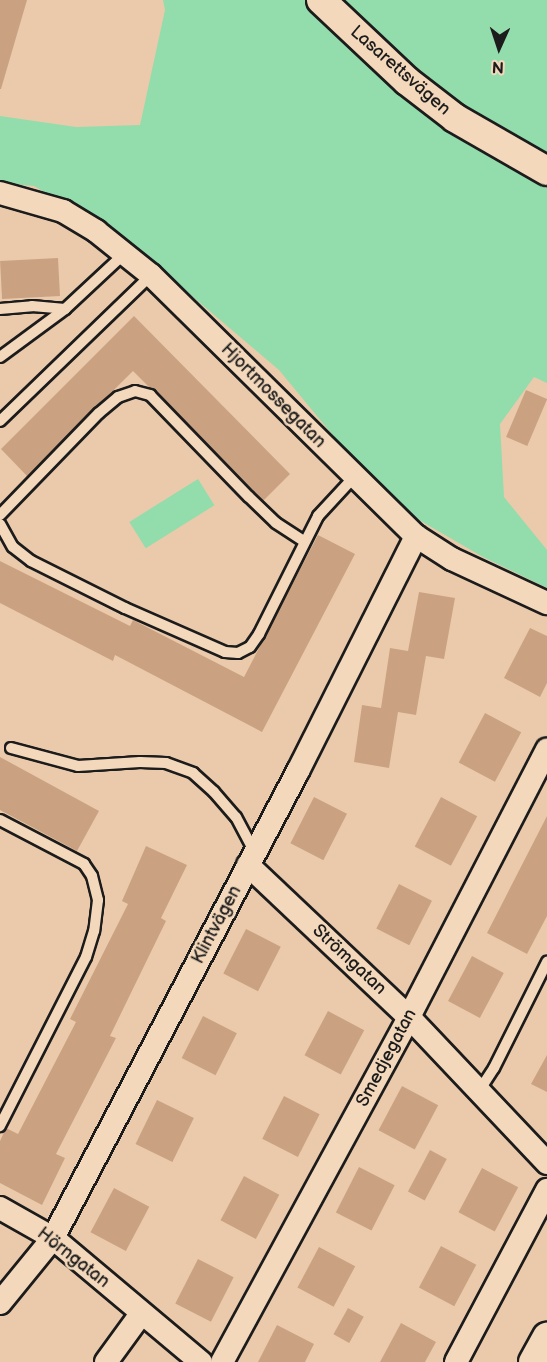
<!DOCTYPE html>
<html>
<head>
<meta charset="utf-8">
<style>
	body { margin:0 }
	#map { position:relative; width:547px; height:1362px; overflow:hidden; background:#ebcaab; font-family:"Balsamiq Sans",sans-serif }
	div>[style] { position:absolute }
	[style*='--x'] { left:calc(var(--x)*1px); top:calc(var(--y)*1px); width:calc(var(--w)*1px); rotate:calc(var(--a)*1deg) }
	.green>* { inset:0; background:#93dcac; transform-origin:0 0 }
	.building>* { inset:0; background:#caa281; transform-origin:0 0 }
	.roads { filter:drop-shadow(2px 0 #1c1c1c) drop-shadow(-2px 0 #1c1c1c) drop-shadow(0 2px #1c1c1c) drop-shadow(0 -2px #1c1c1c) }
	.service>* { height:10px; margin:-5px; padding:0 5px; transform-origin:5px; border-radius:5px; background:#f4d8bb }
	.minor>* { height:22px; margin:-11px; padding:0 11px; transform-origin:11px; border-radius:11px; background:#f4d8bb }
	.tertiary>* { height:28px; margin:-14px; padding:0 14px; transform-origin:14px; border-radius:14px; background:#f4d8bb }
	span { translate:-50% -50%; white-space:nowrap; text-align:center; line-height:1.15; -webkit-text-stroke:5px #f4d8bb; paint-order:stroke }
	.street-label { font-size:18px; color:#1c1c1c }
	.north { position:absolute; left:469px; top:18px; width:60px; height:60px; -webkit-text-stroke:4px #f4d8bb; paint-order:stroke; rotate:183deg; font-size:16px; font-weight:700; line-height:24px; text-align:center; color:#1c1c1c }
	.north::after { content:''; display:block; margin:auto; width:21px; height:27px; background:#1c1c1c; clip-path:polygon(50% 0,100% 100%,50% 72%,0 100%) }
</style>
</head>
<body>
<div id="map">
	<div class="green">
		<i style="clip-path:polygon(163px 0,547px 0,547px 383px,534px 377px,500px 424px,504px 497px,547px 550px,547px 588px,483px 557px,388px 502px,279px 370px,120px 235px,34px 186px,0 183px,0 116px,76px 127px,140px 125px,165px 10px)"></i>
		<i style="left:198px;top:479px;width:31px;height:81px;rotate:58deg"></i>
	</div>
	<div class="building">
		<i style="clip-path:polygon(0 0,27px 0,1px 89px,0 89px)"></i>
		<i style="left:58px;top:258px;width:38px;height:58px;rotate:87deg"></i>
		<i style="clip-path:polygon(134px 316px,290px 474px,263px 501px,133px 371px,27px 476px,1px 449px)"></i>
		<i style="left:526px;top:390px;width:23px;height:51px;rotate:23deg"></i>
		<i style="clip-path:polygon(318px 535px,355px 554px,262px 732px,115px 655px,113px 661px,0 603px,0 561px,130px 626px,133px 620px,244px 677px)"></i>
		<i style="clip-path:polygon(419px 592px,455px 598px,444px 659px,426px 656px,416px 715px,398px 712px,389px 768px,354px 762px,362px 705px,381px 708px,390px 648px,408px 651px)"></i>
		<i style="clip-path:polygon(530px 628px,547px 636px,547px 683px,540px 697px,504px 678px)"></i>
		<i style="left:485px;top:713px;width:41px;height:56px;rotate:28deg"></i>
		<i style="clip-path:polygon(0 757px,99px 811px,77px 851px,0 810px)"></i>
		<i style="left:314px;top:797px;width:37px;height:52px;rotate:27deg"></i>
		<i style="left:441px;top:797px;width:41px;height:56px;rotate:28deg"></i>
		<i style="clip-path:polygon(547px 816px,547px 916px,527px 954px,487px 933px)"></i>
		<i style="clip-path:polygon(146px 846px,187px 865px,161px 918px,166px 921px,110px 1036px,116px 1038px,56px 1154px,65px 1158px,42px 1205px,0 1183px,0 1141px,6px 1128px,18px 1134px,76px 1022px,70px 1019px,128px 904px,122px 901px)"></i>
		<i style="left:399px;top:884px;width:37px;height:50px;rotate:27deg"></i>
		<i style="left:246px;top:929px;width:39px;height:50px;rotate:27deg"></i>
		<i style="left:472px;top:956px;width:36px;height:51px;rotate:28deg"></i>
		<i style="left:328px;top:1011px;width:41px;height:50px;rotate:28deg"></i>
		<i style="left:203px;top:1016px;width:38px;height:47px;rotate:27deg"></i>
		<i style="clip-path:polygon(547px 1055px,547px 1092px,531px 1084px)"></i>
		<i style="left:402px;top:1086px;width:41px;height:50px;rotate:28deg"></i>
		<i style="left:284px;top:1096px;width:40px;height:48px;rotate:27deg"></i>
		<i style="left:157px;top:1100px;width:41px;height:49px;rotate:26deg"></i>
		<i style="left:430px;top:1150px;width:19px;height:47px;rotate:28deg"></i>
		<i style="left:359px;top:1167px;width:40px;height:51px;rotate:27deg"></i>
		<i style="left:482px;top:1168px;width:41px;height:50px;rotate:28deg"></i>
		<i style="left:244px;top:1176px;width:40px;height:50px;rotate:28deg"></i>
		<i style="left:114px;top:1188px;width:40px;height:50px;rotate:28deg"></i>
		<i style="left:441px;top:1246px;width:40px;height:47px;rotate:28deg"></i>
		<i style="left:319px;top:1247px;width:41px;height:46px;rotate:28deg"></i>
		<i style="left:198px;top:1259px;width:40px;height:50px;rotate:27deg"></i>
		<i style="left:348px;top:1308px;width:18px;height:30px;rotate:29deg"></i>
		<i style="clip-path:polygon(401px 1323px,436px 1342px,425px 1362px,380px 1362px)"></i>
		<i style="clip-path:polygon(277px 1325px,314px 1344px,305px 1362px,258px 1362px)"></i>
	</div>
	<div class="roads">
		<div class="service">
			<i style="--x:0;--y:309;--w:32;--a:-5"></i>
			<i style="--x:32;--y:306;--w:33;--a:5"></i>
			<i style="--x:65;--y:309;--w:82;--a:-43"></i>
			<i style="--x:0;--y:357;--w:81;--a:-36.4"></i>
			<i style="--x:0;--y:421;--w:210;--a:-44"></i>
			<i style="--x:0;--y:515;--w:142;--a:-45.9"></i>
			<i style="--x:99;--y:413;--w:25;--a:-40"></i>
			<i style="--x:118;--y:397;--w:18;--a:-19"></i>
			<i style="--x:135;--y:391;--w:16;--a:15"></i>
			<i style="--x:150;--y:395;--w:142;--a:45.9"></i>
			<i style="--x:249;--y:497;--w:37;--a:44"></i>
			<i style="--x:276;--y:523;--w:33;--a:33"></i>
			<i style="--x:0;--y:524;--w:26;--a:61"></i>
			<i style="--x:13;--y:547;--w:23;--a:38"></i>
			<i style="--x:31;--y:561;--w:105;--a:26.6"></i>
			<i style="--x:125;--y:608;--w:109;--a:23.7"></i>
			<i style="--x:225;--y:652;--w:13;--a:4"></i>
			<i style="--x:238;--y:653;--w:13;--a:-27"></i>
			<i style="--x:250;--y:647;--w:16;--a:-55"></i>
			<i style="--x:259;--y:634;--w:132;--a:-63.4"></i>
			<i style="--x:318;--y:516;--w:53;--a:-47.3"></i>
			<i style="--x:11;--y:748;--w:69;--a:15"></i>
			<i style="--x:78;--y:766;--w:62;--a:-3.7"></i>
			<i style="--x:140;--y:762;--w:26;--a:2"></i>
			<i style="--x:166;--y:763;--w:29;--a:20"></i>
			<i style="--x:193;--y:773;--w:28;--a:42"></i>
			<i style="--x:214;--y:792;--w:33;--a:49"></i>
			<i style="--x:236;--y:817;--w:40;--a:62"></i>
			<i style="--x:0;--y:820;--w:95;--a:27.6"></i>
			<i style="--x:84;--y:864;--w:14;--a:56"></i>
			<i style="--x:92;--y:876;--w:25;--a:76"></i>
			<i style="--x:98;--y:900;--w:31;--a:97"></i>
			<i style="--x:94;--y:931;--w:27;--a:107"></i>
			<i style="--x:86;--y:957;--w:190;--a:117"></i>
			<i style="--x:479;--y:1091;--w:27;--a:-57"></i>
			<i style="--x:494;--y:1068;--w:119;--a:-63.4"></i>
		</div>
		<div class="minor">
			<i style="--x:0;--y:193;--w:66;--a:15.9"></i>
			<i style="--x:63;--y:211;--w:39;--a:31"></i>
			<i style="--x:96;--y:231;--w:70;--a:38.7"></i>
			<i style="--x:151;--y:275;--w:372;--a:44.6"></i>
			<i style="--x:416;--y:536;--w:43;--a:32.6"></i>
			<i style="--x:452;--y:559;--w:105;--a:24.9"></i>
			<i style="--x:248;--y:865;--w:221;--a:43.4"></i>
			<i style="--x:409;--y:1017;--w:201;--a:46.6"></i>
			<i style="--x:0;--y:1208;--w:61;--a:29.5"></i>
			<i style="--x:53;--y:1238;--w:193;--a:40"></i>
			<i style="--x:0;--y:1303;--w:84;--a:-50.8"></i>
			<i style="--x:53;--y:1238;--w:527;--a:-62.32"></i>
			<i style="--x:298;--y:771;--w:263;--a:-63.3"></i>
			<i style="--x:106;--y:1362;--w:59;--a:-53.9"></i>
			<i style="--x:222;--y:1362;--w:392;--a:-61.5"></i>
			<i style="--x:409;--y:1017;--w:301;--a:-62.7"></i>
			<i style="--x:456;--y:1362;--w:195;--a:-62.1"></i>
		</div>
		<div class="tertiary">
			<i style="--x:321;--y:0;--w:118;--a:43.3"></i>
			<i style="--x:407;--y:81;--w:61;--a:37.6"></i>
			<i style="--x:455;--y:118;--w:106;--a:29.9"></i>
			<i style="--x:533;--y:1362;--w:29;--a:-61"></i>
		</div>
	</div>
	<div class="street-label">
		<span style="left:400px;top:71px;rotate:41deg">Lasarettsvägen</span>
		<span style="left:273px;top:396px;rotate:45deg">Hjortmossegatan</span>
		<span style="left:217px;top:925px;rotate:-62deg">Klintvägen</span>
		<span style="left:349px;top:960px;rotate:43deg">Strömgatan</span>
		<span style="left:387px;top:1058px;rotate:-62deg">Smedjegatan</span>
		<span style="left:73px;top:1258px;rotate:38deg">Hörngatan</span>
	</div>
	<div class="north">N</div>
</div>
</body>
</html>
